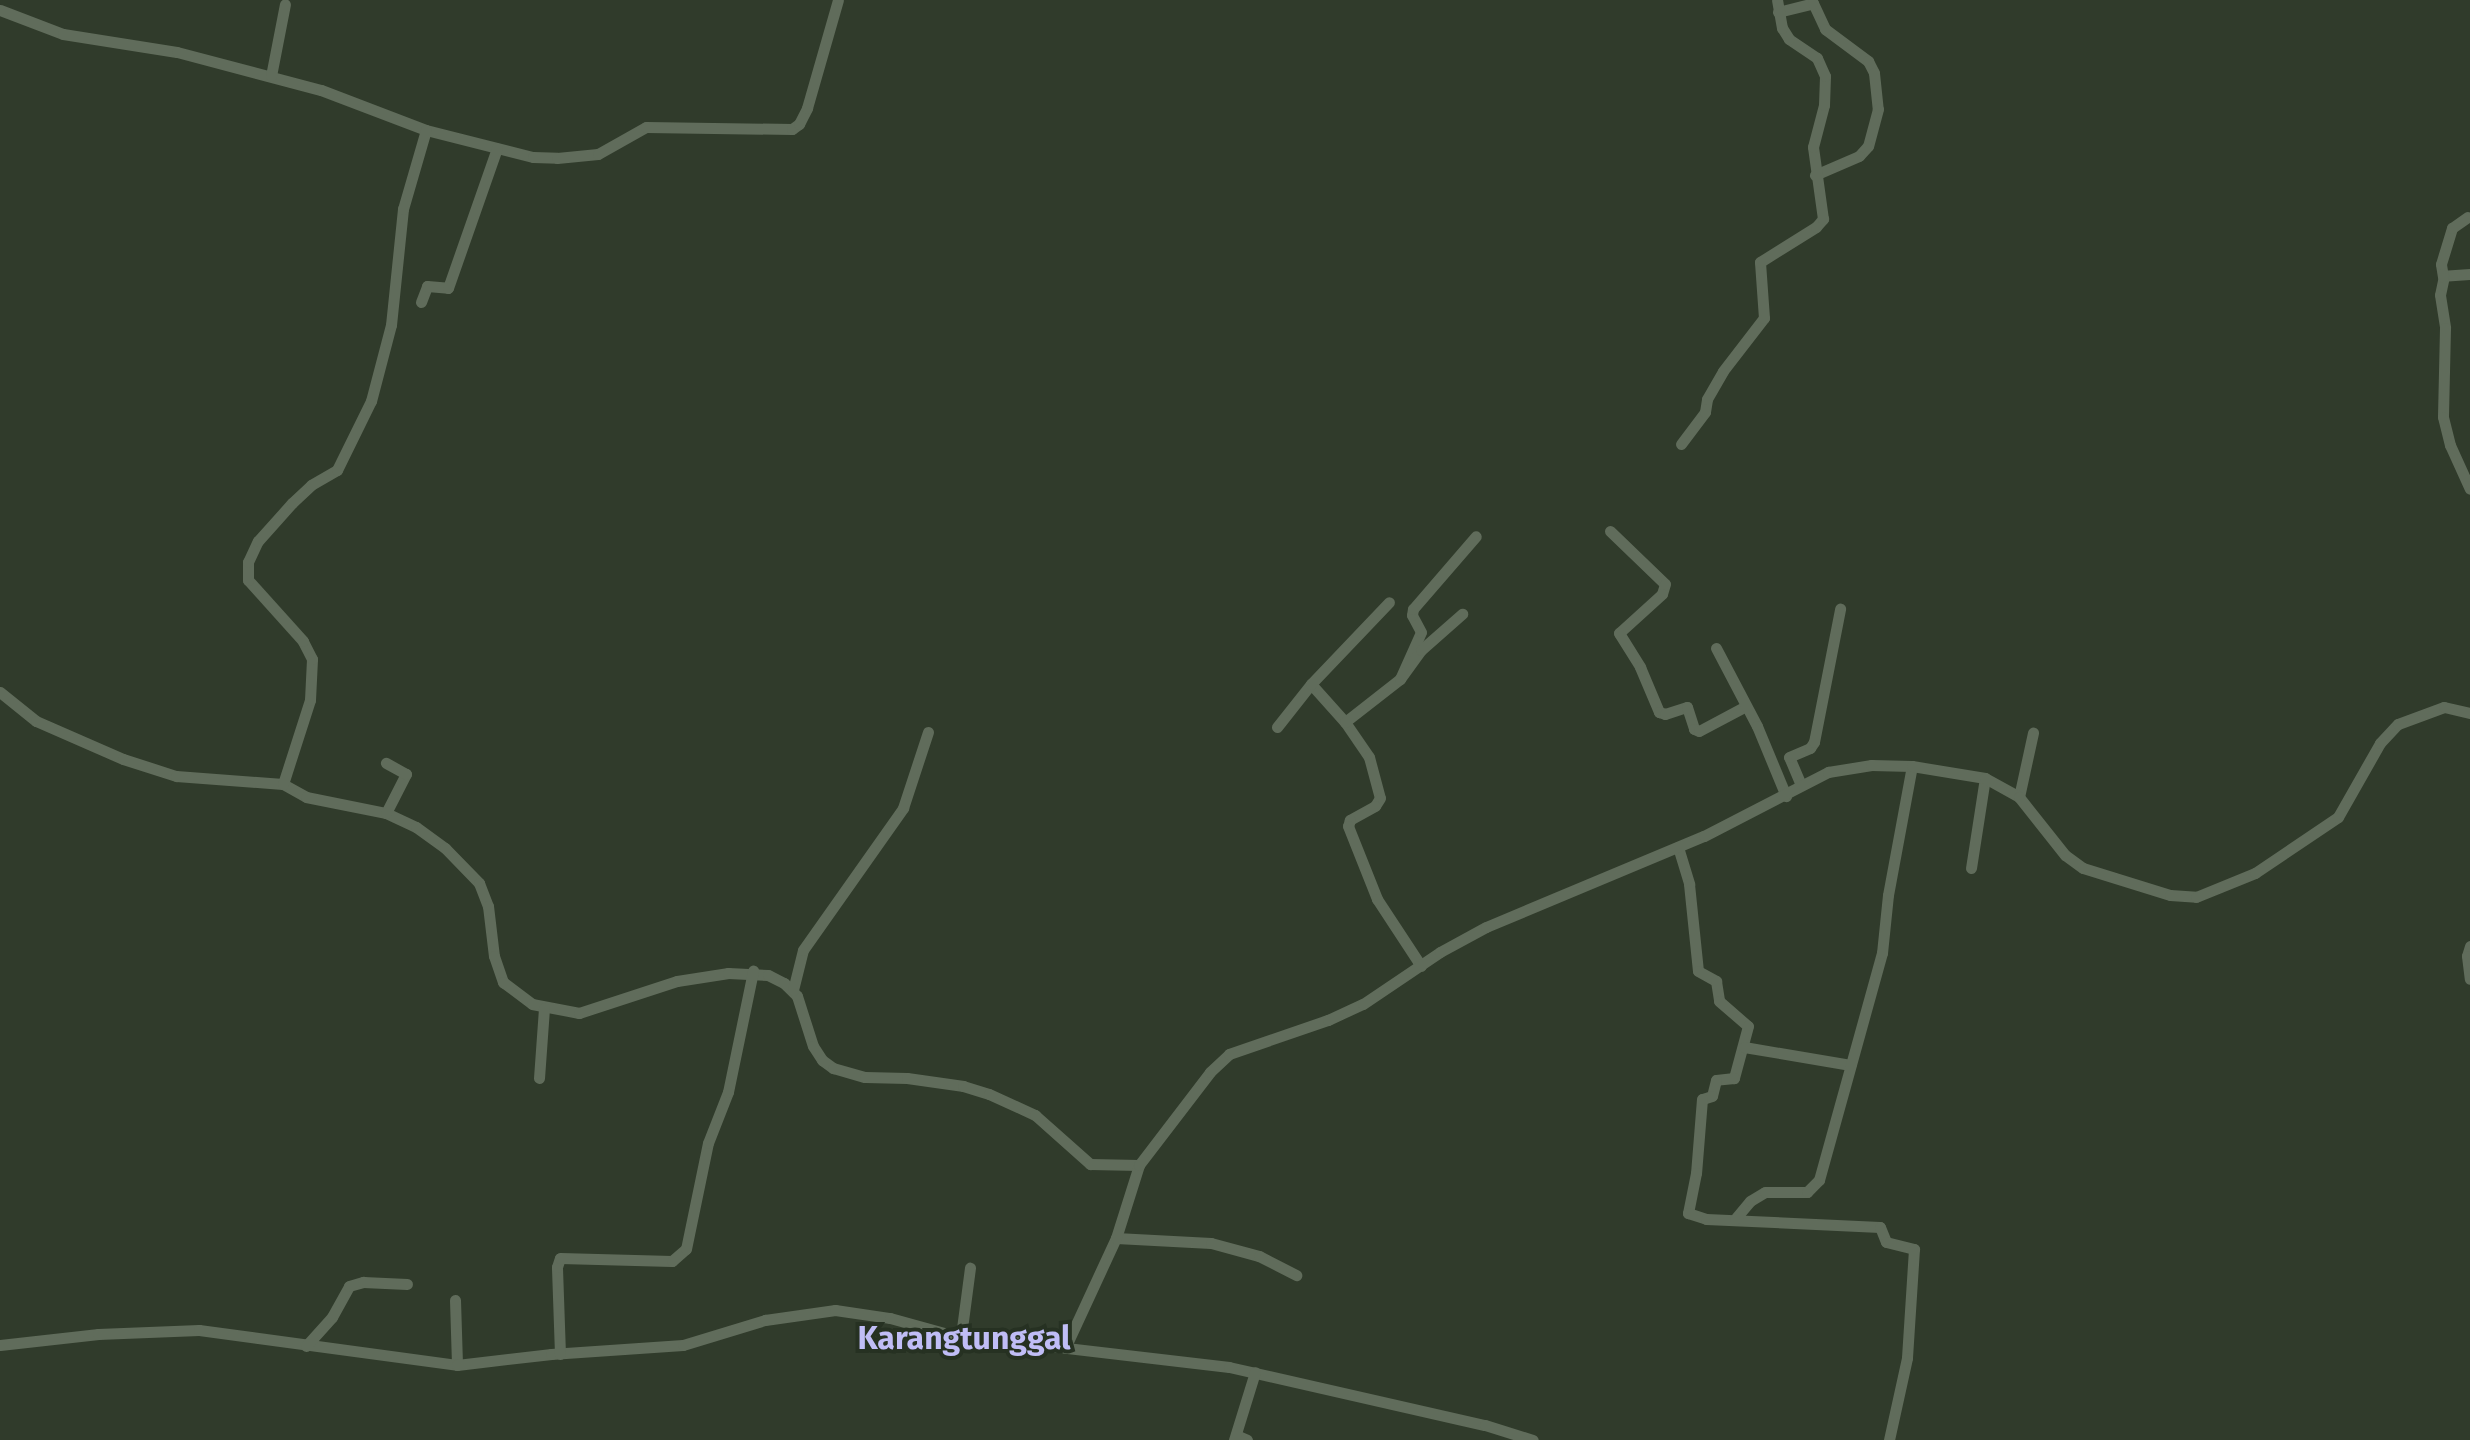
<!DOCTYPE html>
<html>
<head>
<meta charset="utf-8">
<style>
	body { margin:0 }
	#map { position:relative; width:2470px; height:1440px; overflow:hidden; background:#303b2b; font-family:"Fira Sans",sans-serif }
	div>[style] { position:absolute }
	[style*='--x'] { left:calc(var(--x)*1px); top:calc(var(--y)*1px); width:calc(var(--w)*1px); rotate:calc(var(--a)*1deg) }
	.street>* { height:11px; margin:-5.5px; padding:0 5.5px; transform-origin:5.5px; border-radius:5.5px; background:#606c5b }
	span { translate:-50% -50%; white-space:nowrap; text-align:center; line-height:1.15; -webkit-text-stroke:8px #263122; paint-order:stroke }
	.quarter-label { font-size:32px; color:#c0bdf6; font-weight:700 }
</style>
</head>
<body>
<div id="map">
	<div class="street">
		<i style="--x:0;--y:10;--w:67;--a:20.9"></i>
		<i style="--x:63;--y:34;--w:115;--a:9"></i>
		<i style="--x:177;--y:52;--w:149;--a:14.8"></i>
		<i style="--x:321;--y:90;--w:112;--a:20.9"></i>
		<i style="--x:426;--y:130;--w:110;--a:14.2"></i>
		<i style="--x:533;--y:157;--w:24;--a:2"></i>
		<i style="--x:557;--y:158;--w:41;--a:-5.6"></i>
		<i style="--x:598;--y:154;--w:55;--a:-29.4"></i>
		<i style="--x:646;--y:127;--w:146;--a:0.8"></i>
		<i style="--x:792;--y:129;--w:9;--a:-36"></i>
		<i style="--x:799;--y:124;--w:18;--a:-63"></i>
		<i style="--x:807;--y:108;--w:112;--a:-74"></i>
		<i style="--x:1778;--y:12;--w:36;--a:-14"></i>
		<i style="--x:1813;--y:3;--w:29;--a:65"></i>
		<i style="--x:1825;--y:29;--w:54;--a:36.7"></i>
		<i style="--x:1868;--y:61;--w:13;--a:63"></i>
		<i style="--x:1874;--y:73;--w:36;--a:84"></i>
		<i style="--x:1878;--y:109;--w:38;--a:105"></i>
		<i style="--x:1868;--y:146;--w:13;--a:132"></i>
		<i style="--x:1859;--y:156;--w:48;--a:156.6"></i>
		<i style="--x:271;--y:76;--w:73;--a:-79"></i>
		<i style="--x:2470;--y:274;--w:26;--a:176"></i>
		<i style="--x:2444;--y:276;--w:19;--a:102"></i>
		<i style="--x:2440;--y:295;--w:33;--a:81"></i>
		<i style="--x:2445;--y:328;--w:89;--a:91.3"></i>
		<i style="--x:2443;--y:417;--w:29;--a:76"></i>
		<i style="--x:2450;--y:445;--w:48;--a:65.6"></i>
		<i style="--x:2443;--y:277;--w:13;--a:-99"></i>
		<i style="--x:2441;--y:264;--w:38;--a:-73"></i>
		<i style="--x:2452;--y:228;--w:19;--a:-35"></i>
		<i style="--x:421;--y:302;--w:17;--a:-69"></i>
		<i style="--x:427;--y:286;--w:21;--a:5"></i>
		<i style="--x:448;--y:288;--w:148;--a:-70.7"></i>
		<i style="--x:1681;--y:444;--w:40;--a:-53"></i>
		<i style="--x:1705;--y:412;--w:13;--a:-81"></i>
		<i style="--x:1707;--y:399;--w:32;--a:-60"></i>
		<i style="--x:1723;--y:371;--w:67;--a:-52.3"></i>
		<i style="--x:1764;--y:318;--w:56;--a:-94.1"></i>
		<i style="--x:1760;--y:262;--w:66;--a:-32"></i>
		<i style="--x:1816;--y:227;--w:11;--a:-49"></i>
		<i style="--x:1823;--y:219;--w:73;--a:-97.9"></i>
		<i style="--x:1813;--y:147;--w:43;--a:-75.3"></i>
		<i style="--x:1824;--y:105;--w:29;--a:-88"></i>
		<i style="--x:1825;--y:76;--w:20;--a:-114"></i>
		<i style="--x:1817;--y:58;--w:34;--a:-146"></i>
		<i style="--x:1789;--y:39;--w:13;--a:-122"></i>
		<i style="--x:1782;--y:28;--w:28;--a:-100"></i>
		<i style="--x:1610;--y:531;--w:76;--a:43.9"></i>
		<i style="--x:1665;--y:584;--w:10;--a:107"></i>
		<i style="--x:1662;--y:594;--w:58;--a:137.8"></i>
		<i style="--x:1619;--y:633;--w:40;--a:58"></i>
		<i style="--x:1640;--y:667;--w:49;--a:67.1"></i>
		<i style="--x:1659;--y:712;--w:6;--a:18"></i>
		<i style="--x:1665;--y:714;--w:23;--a:-18"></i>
		<i style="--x:1687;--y:707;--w:23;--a:72"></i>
		<i style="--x:1694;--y:729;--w:5;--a:22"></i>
		<i style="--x:1699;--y:731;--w:53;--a:-28"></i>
		<i style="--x:1716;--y:648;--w:88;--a:62.3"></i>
		<i style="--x:1757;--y:726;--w:76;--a:67.5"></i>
		<i style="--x:1400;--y:679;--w:51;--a:-65.9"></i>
		<i style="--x:1421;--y:632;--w:19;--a:-118"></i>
		<i style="--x:1412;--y:615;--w:6;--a:-81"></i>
		<i style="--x:1413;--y:609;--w:96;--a:-49.2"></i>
		<i style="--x:1311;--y:684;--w:51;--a:48.2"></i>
		<i style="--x:1345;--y:722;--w:42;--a:55.6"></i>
		<i style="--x:1369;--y:757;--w:42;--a:75"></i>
		<i style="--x:1380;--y:798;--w:9;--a:122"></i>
		<i style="--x:1375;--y:806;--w:29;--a:151"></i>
		<i style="--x:1350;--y:820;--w:6;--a:108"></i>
		<i style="--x:1348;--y:826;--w:79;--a:68.3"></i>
		<i style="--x:1377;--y:899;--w:80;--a:56.7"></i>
		<i style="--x:0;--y:692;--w:46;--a:38.9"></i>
		<i style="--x:36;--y:721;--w:95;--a:23.6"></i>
		<i style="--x:123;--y:759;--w:56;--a:17.8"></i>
		<i style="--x:176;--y:776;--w:107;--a:4.3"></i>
		<i style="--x:283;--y:784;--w:26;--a:29"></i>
		<i style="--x:306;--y:797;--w:82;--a:11.3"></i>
		<i style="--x:386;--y:813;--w:33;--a:25"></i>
		<i style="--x:416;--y:827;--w:36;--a:36"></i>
		<i style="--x:445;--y:848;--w:49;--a:45.8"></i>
		<i style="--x:479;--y:883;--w:25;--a:69"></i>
		<i style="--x:488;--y:906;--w:50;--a:83.2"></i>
		<i style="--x:494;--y:956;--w:28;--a:71"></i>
		<i style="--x:503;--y:982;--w:36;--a:37"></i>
		<i style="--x:532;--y:1004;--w:48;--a:10.8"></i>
		<i style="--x:579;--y:1013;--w:103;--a:-18.1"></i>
		<i style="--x:677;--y:981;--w:52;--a:-8.9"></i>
		<i style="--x:728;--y:973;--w:40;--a:2.9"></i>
		<i style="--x:768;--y:975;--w:18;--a:27"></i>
		<i style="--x:784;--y:983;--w:18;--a:45"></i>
		<i style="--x:797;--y:996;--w:52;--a:72.3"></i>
		<i style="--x:813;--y:1046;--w:17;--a:57"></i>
		<i style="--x:822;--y:1060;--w:14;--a:36"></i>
		<i style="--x:833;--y:1068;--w:33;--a:16"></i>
		<i style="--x:865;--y:1077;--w:42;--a:1.4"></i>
		<i style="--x:907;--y:1078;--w:57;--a:8.1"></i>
		<i style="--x:963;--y:1086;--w:27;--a:17"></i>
		<i style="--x:989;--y:1094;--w:51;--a:24.5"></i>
		<i style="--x:1035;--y:1115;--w:74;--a:41.7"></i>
		<i style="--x:1090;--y:1164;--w:49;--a:1.2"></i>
		<i style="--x:1345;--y:722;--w:70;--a:-38"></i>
		<i style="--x:1400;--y:679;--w:36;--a:-54"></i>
		<i style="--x:1421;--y:650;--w:55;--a:-41.3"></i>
		<i style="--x:1277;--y:727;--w:55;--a:-51.7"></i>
		<i style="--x:1311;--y:684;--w:113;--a:-46.4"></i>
		<i style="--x:283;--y:784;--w:88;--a:-72.2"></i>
		<i style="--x:310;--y:700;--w:41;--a:-87.2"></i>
		<i style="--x:312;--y:659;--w:20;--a:-117"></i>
		<i style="--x:303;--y:641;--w:82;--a:-132"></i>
		<i style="--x:248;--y:580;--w:18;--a:-90"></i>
		<i style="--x:248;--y:562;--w:23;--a:-65"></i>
		<i style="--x:258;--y:541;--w:51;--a:-48.2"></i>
		<i style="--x:292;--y:503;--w:26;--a:-43"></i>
		<i style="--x:311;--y:485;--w:30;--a:-30"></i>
		<i style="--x:337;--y:470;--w:77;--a:-63.8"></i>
		<i style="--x:371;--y:401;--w:79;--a:-75.3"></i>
		<i style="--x:391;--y:325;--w:117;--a:-84.1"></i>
		<i style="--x:403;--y:209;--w:82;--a:-73.8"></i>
		<i style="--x:1801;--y:785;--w:30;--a:-113"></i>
		<i style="--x:1789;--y:757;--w:23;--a:-23"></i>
		<i style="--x:1810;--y:748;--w:7;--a:-56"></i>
		<i style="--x:1814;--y:742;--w:136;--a:-78.9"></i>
		<i style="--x:2019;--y:797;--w:66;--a:-77.7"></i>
		<i style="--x:386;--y:813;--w:44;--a:-62.9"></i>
		<i style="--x:406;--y:774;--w:23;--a:-151"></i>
		<i style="--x:1678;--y:847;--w:39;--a:73"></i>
		<i style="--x:1689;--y:884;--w:87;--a:84.1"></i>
		<i style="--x:1698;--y:971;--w:21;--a:29"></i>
		<i style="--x:1716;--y:981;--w:20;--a:81"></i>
		<i style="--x:1719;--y:1001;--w:38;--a:41"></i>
		<i style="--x:1748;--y:1026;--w:54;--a:105.1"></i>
		<i style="--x:1734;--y:1078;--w:18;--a:174"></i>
		<i style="--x:1716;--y:1080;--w:16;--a:104"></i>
		<i style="--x:1712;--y:1096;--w:10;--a:163"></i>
		<i style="--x:1702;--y:1099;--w:74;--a:94.6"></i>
		<i style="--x:1696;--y:1173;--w:41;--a:101.3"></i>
		<i style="--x:1688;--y:1213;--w:19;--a:18"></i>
		<i style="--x:1706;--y:1219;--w:174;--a:2.6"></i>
		<i style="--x:1880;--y:1227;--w:16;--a:68"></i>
		<i style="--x:1886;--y:1242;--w:29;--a:14"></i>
		<i style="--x:1914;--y:1249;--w:109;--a:93.7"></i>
		<i style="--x:1907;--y:1358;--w:84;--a:102.4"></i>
		<i style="--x:1971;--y:868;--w:91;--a:-81.2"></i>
		<i style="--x:2470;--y:946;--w:10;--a:107"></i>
		<i style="--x:2467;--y:956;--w:23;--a:83"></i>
		<i style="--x:793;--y:990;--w:41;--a:-76"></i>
		<i style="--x:803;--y:950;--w:174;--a:-54.8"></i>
		<i style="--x:903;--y:808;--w:80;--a:-71.8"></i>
		<i style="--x:1744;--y:1047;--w:108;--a:9.6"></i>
		<i style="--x:539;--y:1078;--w:70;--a:-85.9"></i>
		<i style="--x:1735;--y:1219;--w:23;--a:-50"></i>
		<i style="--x:1750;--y:1201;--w:17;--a:-31"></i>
		<i style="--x:1765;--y:1192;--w:42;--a:0"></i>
		<i style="--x:1807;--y:1192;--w:17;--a:-45"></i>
		<i style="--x:1819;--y:1180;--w:236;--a:-74.5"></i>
		<i style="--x:1882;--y:953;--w:58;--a:-84.1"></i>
		<i style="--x:1888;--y:895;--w:131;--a:-79.5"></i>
		<i style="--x:1116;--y:1238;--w:95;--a:3"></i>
		<i style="--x:1211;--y:1243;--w:50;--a:15.2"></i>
		<i style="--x:1259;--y:1256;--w:42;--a:27.2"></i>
		<i style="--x:455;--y:1300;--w:65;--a:88.2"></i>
		<i style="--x:961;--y:1336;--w:69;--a:-82.5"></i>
		<i style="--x:0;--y:1345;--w:99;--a:-6.4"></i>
		<i style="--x:98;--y:1334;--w:101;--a:-2.3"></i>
		<i style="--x:199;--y:1330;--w:260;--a:7.7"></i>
		<i style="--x:457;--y:1365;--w:95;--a:-6.7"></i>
		<i style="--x:551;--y:1354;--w:132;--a:-3.9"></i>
		<i style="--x:683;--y:1345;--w:86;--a:-17"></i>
		<i style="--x:765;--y:1320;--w:71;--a:-8.1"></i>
		<i style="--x:835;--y:1310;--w:56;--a:8.3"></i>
		<i style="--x:890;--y:1318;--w:60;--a:15.4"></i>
		<i style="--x:948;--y:1334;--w:283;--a:6.7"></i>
		<i style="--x:1229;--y:1367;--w:262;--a:12.8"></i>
		<i style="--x:1485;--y:1425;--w:50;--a:17.4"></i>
		<i style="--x:306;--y:1346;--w:39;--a:-48"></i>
		<i style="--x:332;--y:1317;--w:35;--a:-61"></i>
		<i style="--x:349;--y:1286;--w:15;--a:-16"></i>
		<i style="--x:363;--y:1282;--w:44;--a:2.6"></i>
		<i style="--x:1066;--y:1346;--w:119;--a:-65.2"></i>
		<i style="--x:1116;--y:1238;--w:77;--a:-72.5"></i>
		<i style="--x:1139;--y:1165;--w:117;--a:-52.6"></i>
		<i style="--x:1210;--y:1072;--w:26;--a:-43"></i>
		<i style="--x:1229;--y:1054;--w:105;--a:-19"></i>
		<i style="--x:1328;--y:1020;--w:38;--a:-25"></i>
		<i style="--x:1363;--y:1004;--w:93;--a:-34"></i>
		<i style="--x:1440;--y:952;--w:52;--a:-28.5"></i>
		<i style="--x:1486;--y:927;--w:236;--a:-22.7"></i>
		<i style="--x:1704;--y:836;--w:140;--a:-27.3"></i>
		<i style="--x:1828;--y:772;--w:44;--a:-9.2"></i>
		<i style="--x:1871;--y:765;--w:41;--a:1.4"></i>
		<i style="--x:1912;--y:766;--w:74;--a:9.3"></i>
		<i style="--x:1985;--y:778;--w:39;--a:29"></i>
		<i style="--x:2019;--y:797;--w:74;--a:51.6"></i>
		<i style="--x:2065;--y:855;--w:22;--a:36"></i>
		<i style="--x:2083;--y:868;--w:91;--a:17.2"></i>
		<i style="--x:2170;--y:895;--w:26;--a:4"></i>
		<i style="--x:2196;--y:897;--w:64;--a:-22.1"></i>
		<i style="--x:2255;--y:873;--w:100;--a:-34"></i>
		<i style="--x:2338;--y:817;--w:85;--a:-60.4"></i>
		<i style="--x:2380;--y:743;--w:26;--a:-47"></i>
		<i style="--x:2398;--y:724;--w:49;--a:-20.3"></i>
		<i style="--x:2444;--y:707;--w:27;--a:13"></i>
		<i style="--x:560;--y:1354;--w:87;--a:-92"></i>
		<i style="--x:557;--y:1267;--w:9;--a:-72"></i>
		<i style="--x:560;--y:1258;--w:112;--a:1.5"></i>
		<i style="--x:672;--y:1261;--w:18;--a:-41"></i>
		<i style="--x:686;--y:1249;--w:108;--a:-78.3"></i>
		<i style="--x:708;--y:1143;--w:55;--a:-68.6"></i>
		<i style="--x:728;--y:1092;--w:124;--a:-78.3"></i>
		<i style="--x:1236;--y:1435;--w:12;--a:24"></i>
		<i style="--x:1234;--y:1440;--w:71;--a:-72.8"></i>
	</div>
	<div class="quarter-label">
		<span style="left:964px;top:1338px">Karangtunggal</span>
	</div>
</div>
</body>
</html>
